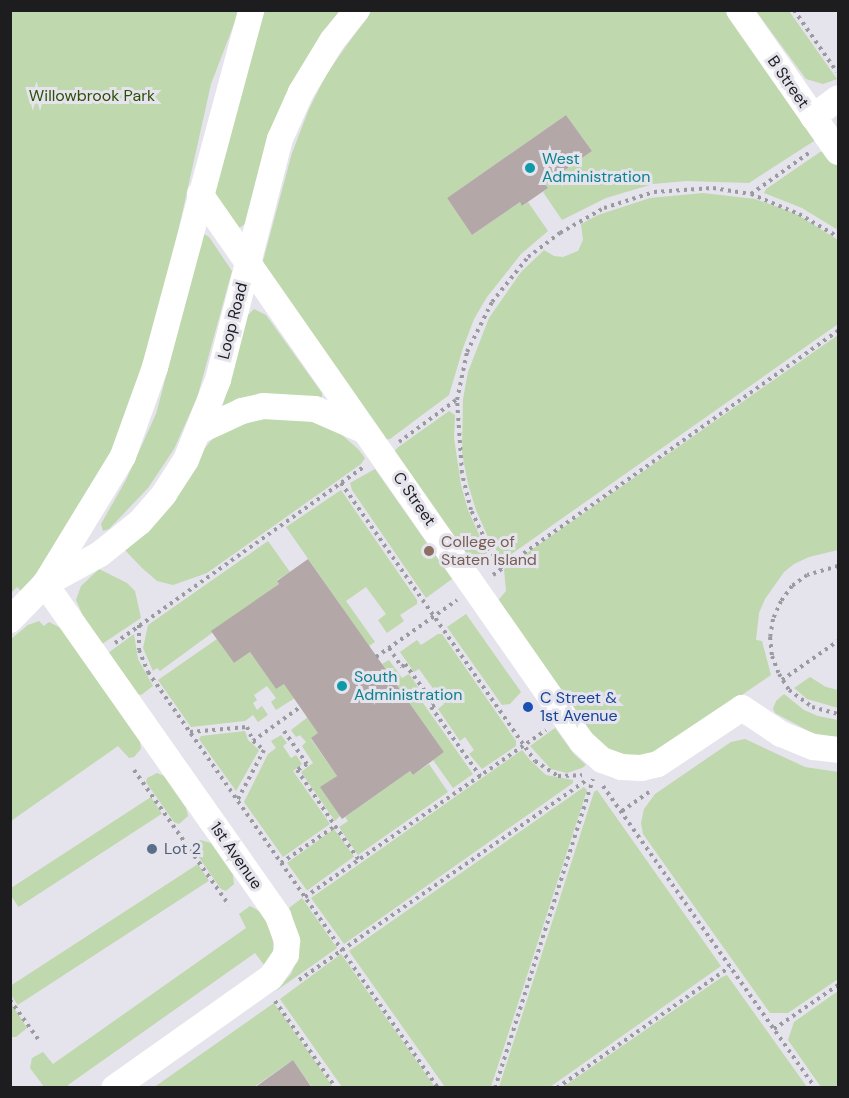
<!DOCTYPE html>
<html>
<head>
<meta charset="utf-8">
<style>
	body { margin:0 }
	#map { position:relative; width:849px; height:1098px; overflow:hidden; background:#e5e3ec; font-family:"DM Sans",sans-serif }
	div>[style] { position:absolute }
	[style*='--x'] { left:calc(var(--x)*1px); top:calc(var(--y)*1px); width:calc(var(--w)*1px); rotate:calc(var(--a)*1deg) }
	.green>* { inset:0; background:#bfd8ad; transform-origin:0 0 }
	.building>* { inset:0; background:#b3a8a7 }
	.path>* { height:4px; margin-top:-2px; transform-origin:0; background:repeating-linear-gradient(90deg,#9c9aa1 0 3px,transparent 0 7.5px) }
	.minor>* { height:26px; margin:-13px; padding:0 13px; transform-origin:13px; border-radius:13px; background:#fff }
	.dots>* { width:16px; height:16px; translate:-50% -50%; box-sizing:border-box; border:3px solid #e5e3ec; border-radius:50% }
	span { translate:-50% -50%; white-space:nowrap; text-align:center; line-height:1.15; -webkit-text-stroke:6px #e5e3ec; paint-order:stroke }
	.street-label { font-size:16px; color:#1d1c1f }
	.park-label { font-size:16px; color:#2c4d05 }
	.culture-label { font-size:16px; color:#0d838f }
	.left { translate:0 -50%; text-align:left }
	.education-label { font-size:16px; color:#785e54 }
	.transit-label { font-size:16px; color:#164399 }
	.service-label { font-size:16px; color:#4e5e75 }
	.frame { position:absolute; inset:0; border:12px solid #1d1c1f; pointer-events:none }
</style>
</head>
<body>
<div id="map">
	<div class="green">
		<i style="clip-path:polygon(372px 10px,729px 11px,817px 135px,814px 141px,749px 183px,686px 181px,653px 184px,606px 198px,562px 220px,543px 192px,548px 188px,545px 184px,592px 151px,566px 115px,447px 198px,472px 235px,520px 202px,523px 206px,528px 202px,548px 231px,521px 254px,487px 297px,474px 319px,463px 348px,449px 395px,390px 439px,382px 440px,265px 269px,263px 261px,292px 153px,309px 109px,327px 73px)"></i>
		<i style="clip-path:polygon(10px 11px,239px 11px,211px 84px,157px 326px,124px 430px,54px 553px,21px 591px,17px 587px,11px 593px)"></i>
		<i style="clip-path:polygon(265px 11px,340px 11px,245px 224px,239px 228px,212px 192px,253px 36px)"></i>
		<i style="clip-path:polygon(756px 11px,789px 11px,837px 79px,823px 84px,806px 79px)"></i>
		<i style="clip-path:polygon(828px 151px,838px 166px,838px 230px,802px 208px,764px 193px,766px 189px,820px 152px)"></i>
		<i style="clip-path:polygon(703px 193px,755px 199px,778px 207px,798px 215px,838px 240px,838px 324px,503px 560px,488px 537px,476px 510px,468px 484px,462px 453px,463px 399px,468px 372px,489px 318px,521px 272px,544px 250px,554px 256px,563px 257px,578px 251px,583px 240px,581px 224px,598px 215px,650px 198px)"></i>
		<i style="clip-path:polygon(204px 234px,209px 237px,232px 271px,197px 398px,174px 449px,148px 488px,109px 529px,103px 531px,101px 524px,126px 480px,156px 414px)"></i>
		<i style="clip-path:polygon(254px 309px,266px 315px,322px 393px,322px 400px,222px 408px,247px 316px)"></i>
		<i style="clip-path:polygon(838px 335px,838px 550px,809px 557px,794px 564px,784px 572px,765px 599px,759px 613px,756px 640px,762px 641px,771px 675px,666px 747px,649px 755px,628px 757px,614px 753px,596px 742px,496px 603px,506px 591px,504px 569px)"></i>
		<i style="clip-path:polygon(449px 411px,455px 415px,454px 438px,461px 485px,468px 510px,487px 552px,486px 554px,465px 558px,392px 455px,397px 448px)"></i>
		<i style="clip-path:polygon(285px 413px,334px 428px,358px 449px,365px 458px,361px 464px,207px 573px,173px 585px,157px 581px,142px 568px,123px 548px,214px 437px,235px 424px)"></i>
		<i style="clip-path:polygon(375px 469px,452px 579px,426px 598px,352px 490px,350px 483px)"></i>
		<i style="clip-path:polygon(341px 490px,417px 600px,417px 604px,400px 615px,404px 621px,387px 633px,378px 620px,386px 614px,366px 587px,346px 601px,375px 642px,369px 646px,286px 527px)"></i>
		<i style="clip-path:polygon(268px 541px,290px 572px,277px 580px,279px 584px,160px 671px,157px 668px,153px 671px,143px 648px,148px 625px)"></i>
		<i style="clip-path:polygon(99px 569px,127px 583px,135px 591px,141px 618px,102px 644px,83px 616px,76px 600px,81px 586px)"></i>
		<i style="clip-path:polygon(466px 614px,521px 692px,510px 704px,502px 705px,447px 627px)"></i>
		<i style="clip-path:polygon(39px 621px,44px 626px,49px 622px,61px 628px,140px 741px,141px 749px,134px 757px,129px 758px,118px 746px,11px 821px,11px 639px,28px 625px)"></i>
		<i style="clip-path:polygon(134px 634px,138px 659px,153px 686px,141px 695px,137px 694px,108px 653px)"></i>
		<i style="clip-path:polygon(438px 634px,442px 634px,516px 741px,516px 746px,482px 769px,469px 754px,474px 750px,465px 737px,460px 741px,438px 709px,444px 704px,419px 669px,414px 672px,400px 652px,417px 640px,421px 645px)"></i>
		<i style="clip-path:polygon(217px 639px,234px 663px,250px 652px,276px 689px,285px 683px,295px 698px,276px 710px,271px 702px,276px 698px,267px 686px,254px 695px,257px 700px,253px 703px,257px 710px,262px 706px,268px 715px,258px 722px,253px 715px,245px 721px,191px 727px,158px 680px)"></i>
		<i style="clip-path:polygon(389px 660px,402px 678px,409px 674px,427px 700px,423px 703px,473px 774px,453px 788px,433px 760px,444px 752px,382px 664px)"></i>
		<i style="clip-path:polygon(810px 677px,826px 687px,838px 690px,838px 708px,807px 699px,794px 688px)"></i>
		<i style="clip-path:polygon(784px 694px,804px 710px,818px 716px,838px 720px,838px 739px,816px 735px,775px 713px,773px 709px,776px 701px)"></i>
		<i style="clip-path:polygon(308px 717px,319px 733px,311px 739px,337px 776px,321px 787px,340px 816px,335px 821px,301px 772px,313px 763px,302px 746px,306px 742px,300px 735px,296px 737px,291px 730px)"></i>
		<i style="clip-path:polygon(555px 728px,574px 754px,586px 765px,582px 768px,567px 773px,551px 769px,530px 746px)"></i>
		<i style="clip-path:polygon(245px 731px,248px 740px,259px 750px,236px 791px,199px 739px,201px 736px)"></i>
		<i style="clip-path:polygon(281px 735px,287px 743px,283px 746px,291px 758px,296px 755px,302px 764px,293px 771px,330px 824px,283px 857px,244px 802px,268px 754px,276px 748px,271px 741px)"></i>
		<i style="clip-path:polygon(745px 739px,805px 767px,838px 772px,838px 979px,788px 1013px,770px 1013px,643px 834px,641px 823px,644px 809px,655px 794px,731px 742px)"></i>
		<i style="clip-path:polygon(522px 750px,531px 761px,546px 775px,573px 780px,573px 783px,344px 944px,311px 898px)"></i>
		<i style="clip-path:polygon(429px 764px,448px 792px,358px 855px,339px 827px,348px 821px,345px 817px,410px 771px,413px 775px)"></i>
		<i style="clip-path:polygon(157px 773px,164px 776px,186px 808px,188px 816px,179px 824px,174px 822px,146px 782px,147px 778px)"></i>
		<i style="clip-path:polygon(584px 787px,587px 790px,491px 1087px,445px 1087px,349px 951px)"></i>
		<i style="clip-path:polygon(597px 790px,721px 966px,550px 1087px,499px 1087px,594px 792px)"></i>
		<i style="left:151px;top:797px;width:20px;height:171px;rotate:57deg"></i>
		<i style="left:334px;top:829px;width:34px;height:58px;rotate:54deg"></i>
		<i style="clip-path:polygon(200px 840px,211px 843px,233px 875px,234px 884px,226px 891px,221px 889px,193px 849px)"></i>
		<i style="left:198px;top:864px;width:20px;height:228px;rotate:57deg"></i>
		<i style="clip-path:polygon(302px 898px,337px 948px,276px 991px,291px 974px,297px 959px,299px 935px,289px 908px)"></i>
		<i style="clip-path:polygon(250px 906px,259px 911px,271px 929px,274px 948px,271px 958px,264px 965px,255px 953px,68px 1085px,69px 1087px,44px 1087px,30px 1068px,32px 1058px,43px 1052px,53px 1064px,246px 928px,239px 914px)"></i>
		<i style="clip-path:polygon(341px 954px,435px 1087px,342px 1087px,280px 999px)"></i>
		<i style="clip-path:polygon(727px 975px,807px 1087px,563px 1087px,722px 977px)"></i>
		<i style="clip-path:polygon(838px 991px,838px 1087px,821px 1087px,788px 1040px,794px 1022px)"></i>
		<i style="clip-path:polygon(11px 1003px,27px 1028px,16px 1037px,11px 1037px)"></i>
		<i style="clip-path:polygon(274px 1003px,333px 1087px,312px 1087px,293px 1060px,254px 1087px,153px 1088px)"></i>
	</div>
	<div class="building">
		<i style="clip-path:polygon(566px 115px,592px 151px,545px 184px,548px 188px,522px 206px,520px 202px,472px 235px,447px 198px)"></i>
		<i style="clip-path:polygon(308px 559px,444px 752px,413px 775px,410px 771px,342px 819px,320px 787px,337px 776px,311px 738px,318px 733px,284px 684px,276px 689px,250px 652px,234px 663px,211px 631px,279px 584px,277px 581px)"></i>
		<i style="clip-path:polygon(293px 1060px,312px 1088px,254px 1088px)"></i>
	</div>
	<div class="path">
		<i style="--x:794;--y:10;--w:75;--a:55.3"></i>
		<i style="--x:751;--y:194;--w:72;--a:-35.4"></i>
		<i style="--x:399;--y:442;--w:71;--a:-36.4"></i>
		<i style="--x:341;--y:483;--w:339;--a:55.1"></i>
		<i style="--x:535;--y:761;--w:27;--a:33"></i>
		<i style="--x:558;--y:776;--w:24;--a:-2"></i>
		<i style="--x:838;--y:566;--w:32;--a:164"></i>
		<i style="--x:807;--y:575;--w:19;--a:144"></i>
		<i style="--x:792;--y:586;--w:19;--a:126"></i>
		<i style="--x:781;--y:601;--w:20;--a:114"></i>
		<i style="--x:773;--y:619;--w:18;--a:99"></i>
		<i style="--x:770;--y:637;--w:19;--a:84"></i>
		<i style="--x:772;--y:656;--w:19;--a:69"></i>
		<i style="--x:779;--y:674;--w:19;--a:58"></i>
		<i style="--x:789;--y:690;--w:29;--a:36"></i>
		<i style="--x:812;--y:707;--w:27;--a:15"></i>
		<i style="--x:502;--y:569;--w:25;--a:-122"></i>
		<i style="--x:489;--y:548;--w:42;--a:-115.3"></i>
		<i style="--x:471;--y:510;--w:38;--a:-104"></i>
		<i style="--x:462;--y:473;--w:73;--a:-93.9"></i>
		<i style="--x:457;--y:400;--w:49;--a:-78.2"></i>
		<i style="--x:467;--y:352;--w:56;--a:-63.4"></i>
		<i style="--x:492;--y:302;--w:58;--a:-51.3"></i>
		<i style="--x:528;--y:257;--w:40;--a:-37"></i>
		<i style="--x:560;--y:233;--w:51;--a:-29.6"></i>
		<i style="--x:604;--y:208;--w:52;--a:-17.7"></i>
		<i style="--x:654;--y:192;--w:59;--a:-3.9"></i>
		<i style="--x:713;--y:188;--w:38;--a:9"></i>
		<i style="--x:751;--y:194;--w:52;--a:22.6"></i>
		<i style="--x:799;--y:214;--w:45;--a:30.5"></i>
		<i style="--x:493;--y:575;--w:423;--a:-35.3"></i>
		<i style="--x:139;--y:625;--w:25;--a:90"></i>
		<i style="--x:139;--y:650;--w:24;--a:68"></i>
		<i style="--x:148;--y:672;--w:507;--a:55.12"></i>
		<i style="--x:115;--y:643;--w:305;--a:-35.3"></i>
		<i style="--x:389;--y:648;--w:23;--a:56"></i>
		<i style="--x:402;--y:667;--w:4;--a:-45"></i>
		<i style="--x:405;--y:664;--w:51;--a:53.8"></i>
		<i style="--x:435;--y:705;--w:4;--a:153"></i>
		<i style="--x:431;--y:707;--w:85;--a:54.6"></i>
		<i style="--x:376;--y:657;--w:99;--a:-35.1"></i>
		<i style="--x:782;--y:680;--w:68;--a:-34.9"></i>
		<i style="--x:284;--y:731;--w:40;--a:55.1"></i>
		<i style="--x:307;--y:764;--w:12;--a:149"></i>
		<i style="--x:297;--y:770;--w:68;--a:55.8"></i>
		<i style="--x:190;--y:732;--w:57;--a:-5"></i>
		<i style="--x:247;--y:727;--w:15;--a:67"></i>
		<i style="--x:253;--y:741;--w:14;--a:39"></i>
		<i style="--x:264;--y:750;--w:58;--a:117.9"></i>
		<i style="--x:253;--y:741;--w:57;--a:-35.7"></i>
		<i style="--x:134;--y:770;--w:165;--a:54.9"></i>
		<i style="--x:603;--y:786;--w:369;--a:54.9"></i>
		<i style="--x:622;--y:811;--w:35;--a:-35"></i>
		<i style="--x:281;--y:863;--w:65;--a:-34.4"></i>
		<i style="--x:335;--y:826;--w:42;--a:54.8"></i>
		<i style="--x:305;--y:897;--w:293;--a:-34.7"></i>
		<i style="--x:299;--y:980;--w:352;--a:-34.8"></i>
		<i style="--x:10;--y:1000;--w:48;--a:54.3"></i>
		<i style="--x:275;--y:1001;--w:106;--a:55"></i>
		<i style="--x:774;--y:1029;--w:78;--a:-34.5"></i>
		<i style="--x:495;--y:1088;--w:324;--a:-72.4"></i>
		<i style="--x:557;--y:1088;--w:211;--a:-35"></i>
	</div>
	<div class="minor">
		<i style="--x:739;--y:10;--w:173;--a:55.1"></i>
		<i style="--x:813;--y:117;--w:31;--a:-37"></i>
		<i style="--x:200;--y:194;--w:668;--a:55.12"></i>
		<i style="--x:582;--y:742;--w:27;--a:42"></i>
		<i style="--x:602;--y:760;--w:20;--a:20"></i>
		<i style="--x:621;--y:767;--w:20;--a:3"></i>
		<i style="--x:641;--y:768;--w:17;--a:-13"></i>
		<i style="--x:658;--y:764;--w:101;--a:-33.7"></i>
		<i style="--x:742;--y:708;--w:47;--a:33.7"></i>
		<i style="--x:781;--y:734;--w:35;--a:22"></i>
		<i style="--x:814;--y:747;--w:24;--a:7"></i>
		<i style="--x:199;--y:431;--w:47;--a:-24.9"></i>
		<i style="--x:242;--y:411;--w:22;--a:-13"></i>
		<i style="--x:263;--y:406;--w:52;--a:3.3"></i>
		<i style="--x:315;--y:409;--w:52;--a:23.6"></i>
		<i style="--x:45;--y:584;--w:63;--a:-28.6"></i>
		<i style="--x:100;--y:554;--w:51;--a:-38.7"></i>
		<i style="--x:140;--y:522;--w:37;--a:-49"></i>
		<i style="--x:164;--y:494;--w:40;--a:-57.1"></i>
		<i style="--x:186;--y:460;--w:86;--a:-68.2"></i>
		<i style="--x:218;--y:380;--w:249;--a:-75.6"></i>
		<i style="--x:280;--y:139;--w:51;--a:-65.9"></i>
		<i style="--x:301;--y:92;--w:60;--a:-58.7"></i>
		<i style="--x:332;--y:41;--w:40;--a:-51"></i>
		<i style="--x:45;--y:584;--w:406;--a:54.9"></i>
		<i style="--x:278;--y:916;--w:27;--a:70"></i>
		<i style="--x:287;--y:941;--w:14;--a:94"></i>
		<i style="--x:286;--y:955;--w:27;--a:124"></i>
		<i style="--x:271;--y:977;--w:192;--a:144.7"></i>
		<i style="--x:10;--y:620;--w:50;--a:-45.8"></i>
		<i style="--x:45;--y:584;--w:150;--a:-58.6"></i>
		<i style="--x:123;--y:456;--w:95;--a:-70.2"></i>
		<i style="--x:155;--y:367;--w:370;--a:-74.9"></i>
	</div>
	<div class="dots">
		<i style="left:530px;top:168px;background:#0f9aa8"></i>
		<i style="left:429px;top:551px;background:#8d6e63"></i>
		<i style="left:342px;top:686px;background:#0f9aa8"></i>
		<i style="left:528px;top:707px;background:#1a4fb4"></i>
		<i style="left:152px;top:849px;background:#5c6f8a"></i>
	</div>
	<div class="street-label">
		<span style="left:788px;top:82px;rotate:55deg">B Street</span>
		<span style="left:233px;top:321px;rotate:-76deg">Loop Road</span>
		<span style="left:414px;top:499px;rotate:55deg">C Street</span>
		<span style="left:236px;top:856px;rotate:55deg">1st Avenue</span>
	</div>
	<div class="park-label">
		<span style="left:92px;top:96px">Willowbrook Park</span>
	</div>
	<div class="culture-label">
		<span class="left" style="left:542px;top:168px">West<br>Administration</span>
		<span class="left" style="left:354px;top:686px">South<br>Administration</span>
	</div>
	<div class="education-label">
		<span class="left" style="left:441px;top:551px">College of<br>Staten Island</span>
	</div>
	<div class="transit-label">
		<span class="left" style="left:540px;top:707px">C Street &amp;<br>1st Avenue</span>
	</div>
	<div class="service-label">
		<span class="left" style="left:164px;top:849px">Lot 2</span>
	</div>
	<div class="frame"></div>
</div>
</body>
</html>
